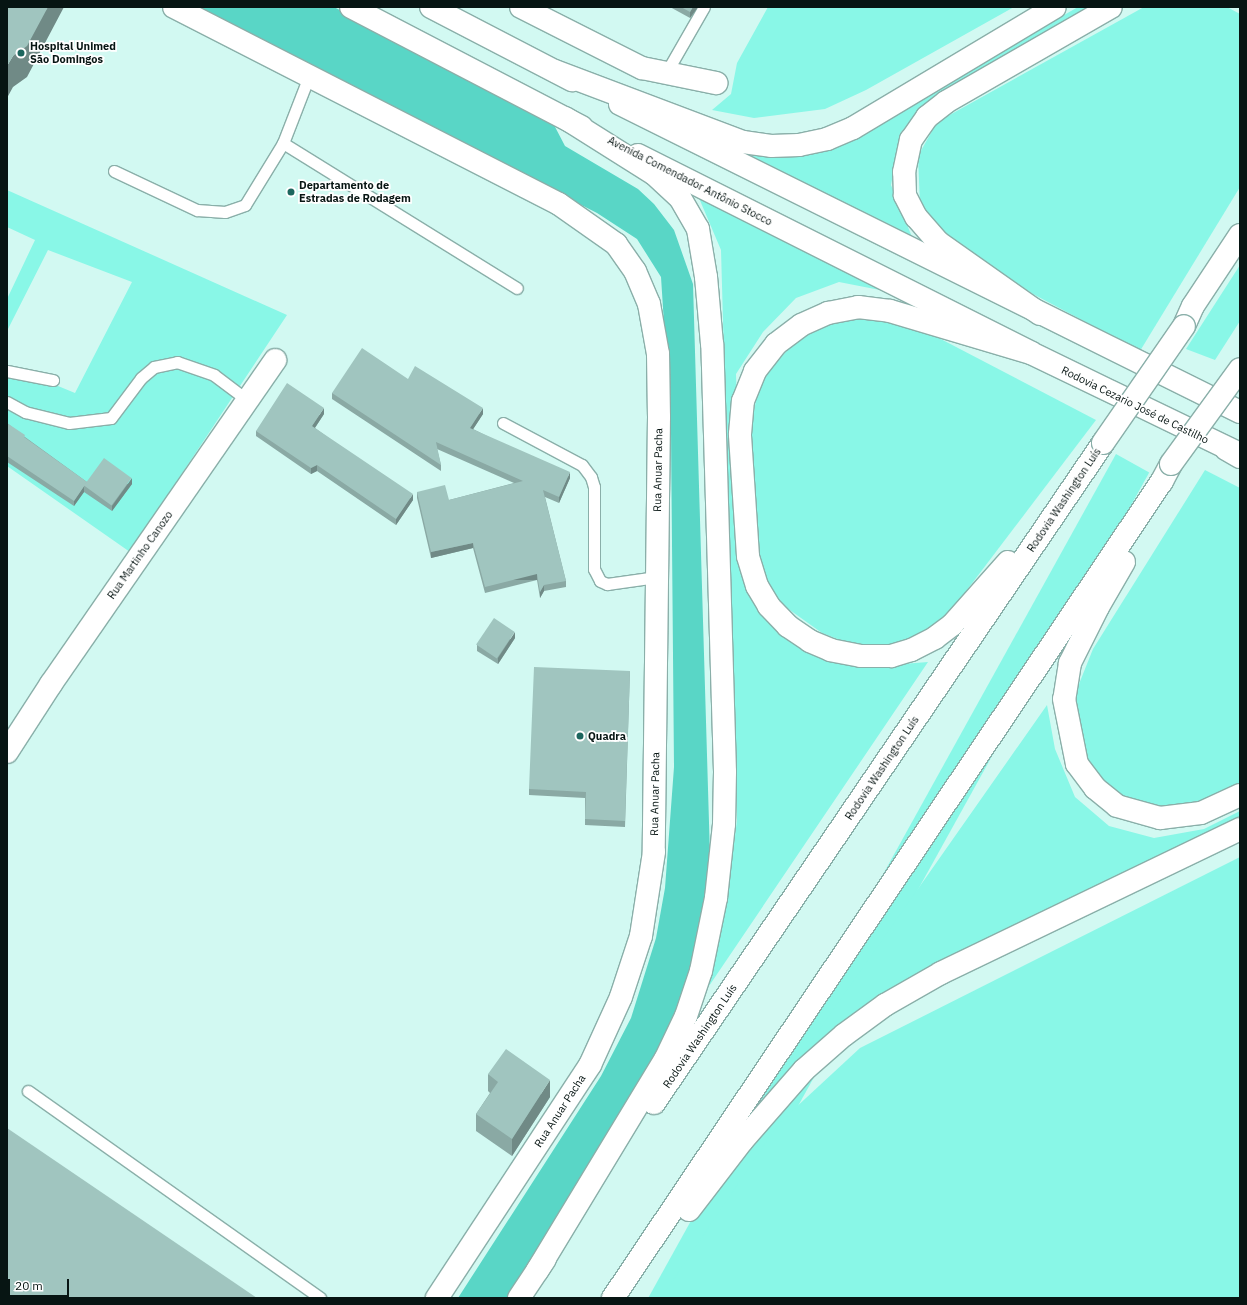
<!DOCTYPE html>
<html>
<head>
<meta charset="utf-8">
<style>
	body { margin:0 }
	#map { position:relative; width:1247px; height:1305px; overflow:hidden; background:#d2f9f2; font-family:"IBM Plex Sans",sans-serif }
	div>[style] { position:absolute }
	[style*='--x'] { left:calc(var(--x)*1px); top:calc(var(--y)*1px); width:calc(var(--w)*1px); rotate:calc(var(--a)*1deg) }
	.green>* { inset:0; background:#89f7e7; transform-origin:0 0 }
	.forest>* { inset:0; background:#59d6c6 }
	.roads { filter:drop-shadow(1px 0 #8aafa9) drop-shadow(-1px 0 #8aafa9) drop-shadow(0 1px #8aafa9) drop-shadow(0 -1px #8aafa9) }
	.lane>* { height:11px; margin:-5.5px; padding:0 5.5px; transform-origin:5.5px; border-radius:5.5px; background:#fff }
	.street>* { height:22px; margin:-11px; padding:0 11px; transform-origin:11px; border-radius:11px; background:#fff }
	.secondary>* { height:22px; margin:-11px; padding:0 11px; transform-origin:11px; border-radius:11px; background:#fff }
	.primary>* { height:22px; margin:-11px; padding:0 11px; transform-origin:11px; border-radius:11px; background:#fff }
	.highway>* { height:22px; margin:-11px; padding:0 11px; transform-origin:11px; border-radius:11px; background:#fff }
	.bridges { filter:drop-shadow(1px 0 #8aafa9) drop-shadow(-1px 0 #8aafa9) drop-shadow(0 1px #8aafa9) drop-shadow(0 -1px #8aafa9) }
	.highway-bridge>* { height:22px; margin:-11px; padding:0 11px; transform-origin:11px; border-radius:11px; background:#fff }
	.wall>* { inset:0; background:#8aa9a4 }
	.shaded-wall>* { inset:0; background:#708a86; transform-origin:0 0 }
	.building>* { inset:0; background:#a0c5bf; transform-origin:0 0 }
	.dots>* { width:11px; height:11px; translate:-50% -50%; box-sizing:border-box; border:2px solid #fff; border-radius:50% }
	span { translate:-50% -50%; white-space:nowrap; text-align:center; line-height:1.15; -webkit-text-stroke:3.5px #fff; paint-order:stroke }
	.poi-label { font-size:11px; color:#071513; font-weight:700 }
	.left { translate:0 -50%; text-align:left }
	.street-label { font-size:11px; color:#071513 }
	.frame { position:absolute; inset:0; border:8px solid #071513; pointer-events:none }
	.scale { position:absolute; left:8px; top:1279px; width:61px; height:18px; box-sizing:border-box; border:2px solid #071513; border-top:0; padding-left:5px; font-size:12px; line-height:14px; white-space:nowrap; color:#071513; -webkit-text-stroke:3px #fff; paint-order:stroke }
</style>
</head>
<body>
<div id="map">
	<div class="green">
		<i style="clip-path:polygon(768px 7px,1014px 7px,866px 90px,825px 109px,754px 118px,712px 110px,731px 94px,737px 63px)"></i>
		<i style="clip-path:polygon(1078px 7px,1094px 7px,932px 99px,901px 132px,891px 185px,912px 237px,746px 156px,803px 154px,847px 140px)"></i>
		<i style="clip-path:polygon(1144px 7px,1227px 7px,1240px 14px,1240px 187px,1140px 351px,1033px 294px,939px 230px,920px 204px,918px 156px,937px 122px)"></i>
		<i style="clip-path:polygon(7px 190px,287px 315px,130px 552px,7px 466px,7px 365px,75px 393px,132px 282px,48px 250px,7px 331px,7px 299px,35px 240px,7px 227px)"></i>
		<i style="clip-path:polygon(696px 191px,885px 291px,839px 282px,796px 298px,763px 332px,736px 374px,742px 579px,779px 633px,827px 660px,876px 666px,928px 662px,709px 986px,728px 890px,737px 820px,721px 250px)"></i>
		<i style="clip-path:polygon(1240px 265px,1240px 321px,1215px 360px,1186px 349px)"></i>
		<i style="clip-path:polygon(882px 319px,935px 336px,1096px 420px,948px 615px,903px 644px,858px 647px,822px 633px,773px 598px,756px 546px,750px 434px,759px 383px,796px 340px,835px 320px)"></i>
		<i style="left:1116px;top:454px;width:38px;height:1014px;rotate:29deg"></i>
		<i style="clip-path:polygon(1205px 470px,1240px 488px,1240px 784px,1179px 812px,1126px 808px,1089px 774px,1073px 699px,1093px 649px)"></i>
		<i style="clip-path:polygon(1047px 705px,1055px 749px,1075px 797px,1109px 826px,1154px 838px,1204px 829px,1240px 811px,1240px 822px,860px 1012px,800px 1057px)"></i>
		<i style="clip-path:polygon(1240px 857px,1240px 1298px,661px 1298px,779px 1123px,860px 1048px)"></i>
	</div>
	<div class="forest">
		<i style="clip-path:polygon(193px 7px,334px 7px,553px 123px,565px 146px,638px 189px,654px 204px,674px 230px,693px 284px,710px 856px,699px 933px,679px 1016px,567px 1210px,507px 1298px,458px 1298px,601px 1076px,631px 1018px,656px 938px,665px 888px,674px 767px,671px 432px,661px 277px,637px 239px,597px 213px)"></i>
	</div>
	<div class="roads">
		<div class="lane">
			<i style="--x:666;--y:73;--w:76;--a:-60.1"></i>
			<i style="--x:309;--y:76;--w:72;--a:111.2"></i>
			<i style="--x:283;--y:143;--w:275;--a:31.8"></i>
			<i style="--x:114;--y:171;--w:92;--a:25.2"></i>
			<i style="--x:197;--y:210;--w:28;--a:4"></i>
			<i style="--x:225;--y:212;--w:21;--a:-19"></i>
			<i style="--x:245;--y:205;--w:73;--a:-58.5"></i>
			<i style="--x:7;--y:371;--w:47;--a:11.1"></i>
			<i style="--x:7;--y:402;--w:21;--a:29"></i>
			<i style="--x:25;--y:412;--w:45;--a:14"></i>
			<i style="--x:69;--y:423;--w:42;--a:-6.8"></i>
			<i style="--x:111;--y:418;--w:50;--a:-53.1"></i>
			<i style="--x:141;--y:378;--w:17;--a:-40"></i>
			<i style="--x:154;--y:367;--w:24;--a:-12"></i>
			<i style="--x:177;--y:362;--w:39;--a:19"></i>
			<i style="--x:214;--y:375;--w:41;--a:37.1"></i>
			<i style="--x:503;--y:423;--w:89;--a:28"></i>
			<i style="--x:582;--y:465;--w:15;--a:53"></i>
			<i style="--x:591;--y:477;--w:10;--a:73"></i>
			<i style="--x:594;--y:487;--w:82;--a:90"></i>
			<i style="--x:594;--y:569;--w:13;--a:63"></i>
			<i style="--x:600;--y:581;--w:8;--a:23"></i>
			<i style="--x:607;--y:584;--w:50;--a:-8"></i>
			<i style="--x:28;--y:1091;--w:358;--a:35.3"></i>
		</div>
		<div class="street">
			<i style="--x:521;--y:7;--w:136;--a:26.8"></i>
			<i style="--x:642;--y:68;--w:76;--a:11.5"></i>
			<i style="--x:7;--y:752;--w:81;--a:-57.1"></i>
			<i style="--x:51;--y:684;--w:394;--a:-55.3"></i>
		</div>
		<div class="secondary">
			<i style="--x:174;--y:7;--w:432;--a:27.1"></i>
			<i style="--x:559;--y:204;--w:70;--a:35.1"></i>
			<i style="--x:616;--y:244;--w:33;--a:55"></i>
			<i style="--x:635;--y:271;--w:36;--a:67"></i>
			<i style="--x:649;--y:304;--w:51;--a:79.8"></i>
			<i style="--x:658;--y:354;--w:63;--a:89.1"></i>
			<i style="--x:659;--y:417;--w:435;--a:90.7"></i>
			<i style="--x:654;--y:852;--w:85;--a:98.8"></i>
			<i style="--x:641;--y:936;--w:64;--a:108.2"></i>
			<i style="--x:621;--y:997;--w:75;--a:114.5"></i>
			<i style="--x:590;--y:1065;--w:279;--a:123.3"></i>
		</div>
		<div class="primary">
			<i style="--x:351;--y:7;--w:260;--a:27.5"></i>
			<i style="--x:431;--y:7;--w:159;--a:27.4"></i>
			<i style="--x:620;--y:104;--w:692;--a:26.42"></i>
			<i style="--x:638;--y:155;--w:440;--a:26.7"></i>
			<i style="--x:1031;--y:353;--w:232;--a:25.8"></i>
		</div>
		<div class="highway">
			<i style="--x:555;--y:71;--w:201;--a:20.7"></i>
			<i style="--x:743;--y:142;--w:28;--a:8"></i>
			<i style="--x:771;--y:146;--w:28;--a:-2"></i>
			<i style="--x:799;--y:145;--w:29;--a:-12"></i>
			<i style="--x:827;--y:139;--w:28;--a:-23"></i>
			<i style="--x:853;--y:128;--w:235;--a:-30.9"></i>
			<i style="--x:1040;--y:314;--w:125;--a:-144.8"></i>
			<i style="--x:938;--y:242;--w:33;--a:-131"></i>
			<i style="--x:916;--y:217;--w:25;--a:-117"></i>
			<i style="--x:905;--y:195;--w:23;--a:-92"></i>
			<i style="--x:904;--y:172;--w:33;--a:-78"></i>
			<i style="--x:911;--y:140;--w:28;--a:-55"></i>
			<i style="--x:927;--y:117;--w:24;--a:-38"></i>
			<i style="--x:946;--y:102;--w:190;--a:-29.9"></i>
			<i style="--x:1184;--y:326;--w:22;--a:-66"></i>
			<i style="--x:1193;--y:306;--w:85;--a:-56.5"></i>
			<i style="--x:1226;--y:449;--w:16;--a:30"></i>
			<i style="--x:1008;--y:562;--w:84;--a:131.6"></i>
			<i style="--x:952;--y:625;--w:21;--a:143"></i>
			<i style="--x:935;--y:638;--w:27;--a:153"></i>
			<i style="--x:911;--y:650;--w:21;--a:163"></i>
			<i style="--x:891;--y:656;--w:30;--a:180"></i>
			<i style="--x:861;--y:656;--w:31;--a:-169"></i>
			<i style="--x:831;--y:650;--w:23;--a:-157"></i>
			<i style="--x:810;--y:641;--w:27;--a:-146"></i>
			<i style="--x:788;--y:626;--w:28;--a:-134"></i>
			<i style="--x:769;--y:606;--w:23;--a:-121"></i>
			<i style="--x:757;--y:586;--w:31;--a:-107"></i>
			<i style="--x:748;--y:556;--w:122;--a:-93.8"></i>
			<i style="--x:740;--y:434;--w:33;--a:-85"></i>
			<i style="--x:743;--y:401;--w:32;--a:-68"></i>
			<i style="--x:755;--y:371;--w:34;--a:-52"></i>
			<i style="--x:776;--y:344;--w:31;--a:-37"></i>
			<i style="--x:801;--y:325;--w:30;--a:-24"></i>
			<i style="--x:828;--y:313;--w:31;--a:-11"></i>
			<i style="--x:858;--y:307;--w:32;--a:7"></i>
			<i style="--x:890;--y:311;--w:147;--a:16.6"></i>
			<i style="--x:1124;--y:562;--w:52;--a:120"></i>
			<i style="--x:1098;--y:607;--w:63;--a:116.6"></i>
			<i style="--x:1070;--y:663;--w:36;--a:99"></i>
			<i style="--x:1064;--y:699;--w:66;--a:78.7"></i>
			<i style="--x:1077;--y:764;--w:30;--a:53"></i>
			<i style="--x:1095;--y:788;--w:28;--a:39"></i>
			<i style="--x:1117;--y:806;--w:45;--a:15.6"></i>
			<i style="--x:1160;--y:818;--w:41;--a:-7"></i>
			<i style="--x:1201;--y:813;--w:43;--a:-24.8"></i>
			<i style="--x:654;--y:1103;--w:798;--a:-55.77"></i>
			<i style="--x:689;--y:1210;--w:87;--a:-52.5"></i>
			<i style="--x:742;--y:1141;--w:94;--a:-48.9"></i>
			<i style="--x:804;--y:1070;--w:53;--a:-41.2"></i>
			<i style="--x:844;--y:1035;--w:51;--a:-36.2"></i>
			<i style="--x:885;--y:1005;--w:64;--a:-29.7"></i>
			<i style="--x:941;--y:973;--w:332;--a:-25.7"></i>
			<i style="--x:537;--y:1271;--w:247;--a:-58.8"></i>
			<i style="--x:665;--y:1060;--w:49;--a:-64.5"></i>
			<i style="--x:686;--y:1016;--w:47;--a:-71.6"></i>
			<i style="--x:701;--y:971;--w:75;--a:-78.4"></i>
			<i style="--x:716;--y:898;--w:74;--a:-83.8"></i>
			<i style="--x:724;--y:824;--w:52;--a:-88.9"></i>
			<i style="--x:725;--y:772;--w:428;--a:-91.7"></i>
			<i style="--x:712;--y:344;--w:67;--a:-95.1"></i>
			<i style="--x:706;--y:277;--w:49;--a:-99.5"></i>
			<i style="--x:698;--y:229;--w:36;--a:-120"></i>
			<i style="--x:680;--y:198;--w:35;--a:-137"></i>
			<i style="--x:654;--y:174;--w:105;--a:-147.8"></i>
			<i style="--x:519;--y:1298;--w:47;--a:-56.3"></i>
			<i style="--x:613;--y:1298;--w:984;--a:-56.1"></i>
			<i style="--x:1162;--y:481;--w:19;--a:-62"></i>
		</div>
	</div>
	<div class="bridges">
		<div class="highway-bridge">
			<i style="--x:1103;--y:443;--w:142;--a:-55.3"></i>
			<i style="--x:1171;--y:464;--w:117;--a:-54"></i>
		</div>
	</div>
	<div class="wall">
		<i style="clip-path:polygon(670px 7px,698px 7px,690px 18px)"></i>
		<i style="clip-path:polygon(332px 393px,483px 414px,473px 429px,570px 478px,559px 503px,545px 497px,566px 581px,566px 587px,544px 591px,540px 598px,537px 580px,485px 593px,473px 548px,431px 558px,417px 498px,417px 492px,449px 500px,514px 483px,437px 449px,441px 465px,441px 471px,332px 399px)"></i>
		<i style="clip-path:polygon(324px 414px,315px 428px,413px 500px,396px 525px,317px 471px,311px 474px,256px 436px,256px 431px)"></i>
		<i style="clip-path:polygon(7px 423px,25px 437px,87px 482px,132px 484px,112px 511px,84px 492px,74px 506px,7px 462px)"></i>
		<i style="clip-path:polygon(515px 638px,498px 664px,477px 651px,477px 645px)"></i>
		<i style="clip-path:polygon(630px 671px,625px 827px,585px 825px,585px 798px,529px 795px,529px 789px)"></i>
		<i style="clip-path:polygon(488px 1074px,550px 1097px,512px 1156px,476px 1131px,476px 1114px,490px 1093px,488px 1091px)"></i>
	</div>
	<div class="shaded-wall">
		<i style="clip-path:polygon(48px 7px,64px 7px,27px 77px,13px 87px,7px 98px,7px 66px,13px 56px)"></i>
		<i style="clip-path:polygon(693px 7px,698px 7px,690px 18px,690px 12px)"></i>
		<i style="clip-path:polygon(324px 408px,324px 414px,312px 432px,312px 426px)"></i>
		<i style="clip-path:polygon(483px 408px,483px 414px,470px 434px,470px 428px)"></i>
		<i style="clip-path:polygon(317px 465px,317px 471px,311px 474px,311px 468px)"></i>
		<i style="clip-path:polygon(570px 472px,570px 478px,559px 503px,559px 497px)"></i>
		<i style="clip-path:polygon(132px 478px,132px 484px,112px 511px,112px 506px)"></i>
		<i style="clip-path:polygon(84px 486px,84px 492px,74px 506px,74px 501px)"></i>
		<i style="clip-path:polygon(413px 494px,413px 500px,396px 525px,396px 519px)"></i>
		<i style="clip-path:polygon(473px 543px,473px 548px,431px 558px,431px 552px)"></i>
		<i style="left:537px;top:574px;width:6px;height:54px;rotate:90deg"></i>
		<i style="clip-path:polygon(544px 585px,544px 591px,540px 598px,540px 592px)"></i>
		<i style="clip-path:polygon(515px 632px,515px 638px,498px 664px,498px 658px)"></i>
		<i style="clip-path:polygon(550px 1080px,550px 1097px,512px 1156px,512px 1139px)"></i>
	</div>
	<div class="building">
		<i style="clip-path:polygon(7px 7px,48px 7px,27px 46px,13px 56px,7px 66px)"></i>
		<i style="clip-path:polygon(681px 7px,693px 7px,690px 12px)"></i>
		<i style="clip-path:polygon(362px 348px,408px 379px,415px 366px,483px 408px,470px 428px,570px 472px,559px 497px,543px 490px,566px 581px,544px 585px,540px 592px,537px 574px,485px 587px,473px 543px,431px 552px,417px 492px,445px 485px,449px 500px,523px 481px,436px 442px,441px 465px,332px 393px)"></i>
		<i style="clip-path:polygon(287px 383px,324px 408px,312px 426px,413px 494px,396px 519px,317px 465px,311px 468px,256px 431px)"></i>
		<i style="clip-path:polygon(7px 423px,25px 435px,24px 437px,87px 482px,74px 501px,7px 456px)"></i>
		<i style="left:104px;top:458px;width:34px;height:34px;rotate:36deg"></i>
		<i style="left:494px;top:618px;width:25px;height:32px;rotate:34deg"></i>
		<i style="clip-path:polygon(534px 667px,630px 671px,625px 821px,585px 819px,586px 792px,529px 789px)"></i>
		<i style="clip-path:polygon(506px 1049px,550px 1080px,512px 1139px,476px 1114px,498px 1082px,488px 1074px)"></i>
		<i style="clip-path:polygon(7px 1128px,257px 1298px,7px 1298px)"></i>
	</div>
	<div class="dots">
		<i style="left:21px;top:53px;background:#1d665e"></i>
		<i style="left:291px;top:192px;background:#1d665e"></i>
		<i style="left:580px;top:736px;background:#1d665e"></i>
	</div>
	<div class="poi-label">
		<span class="left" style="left:30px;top:53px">Hospital Unimed<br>São Domingos</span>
		<span class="left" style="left:299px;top:192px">Departamento de<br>Estradas de Rodagem</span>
		<span class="left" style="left:588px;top:736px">Quadra</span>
	</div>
	<div class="street-label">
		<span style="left:690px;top:181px;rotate:27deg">Avenida Comendador Antônio Stocco</span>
		<span style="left:1135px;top:405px;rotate:26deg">Rodovia Cezario José de Castilho</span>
		<span style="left:658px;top:470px;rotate:-89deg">Rua Anuar Pacha</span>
		<span style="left:1064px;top:500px;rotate:-56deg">Rodovia Washington Luís</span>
		<span style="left:140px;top:555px;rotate:-55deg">Rua Martinho Canozo</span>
		<span style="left:882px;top:768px;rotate:-56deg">Rodovia Washington Luís</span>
		<span style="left:655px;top:794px;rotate:-89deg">Rua Anuar Pacha</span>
		<span style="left:700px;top:1036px;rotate:-56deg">Rodovia Washington Luís</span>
		<span style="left:560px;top:1111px;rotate:-57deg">Rua Anuar Pacha</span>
	</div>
	<div class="frame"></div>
	<div class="scale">20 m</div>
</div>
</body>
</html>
